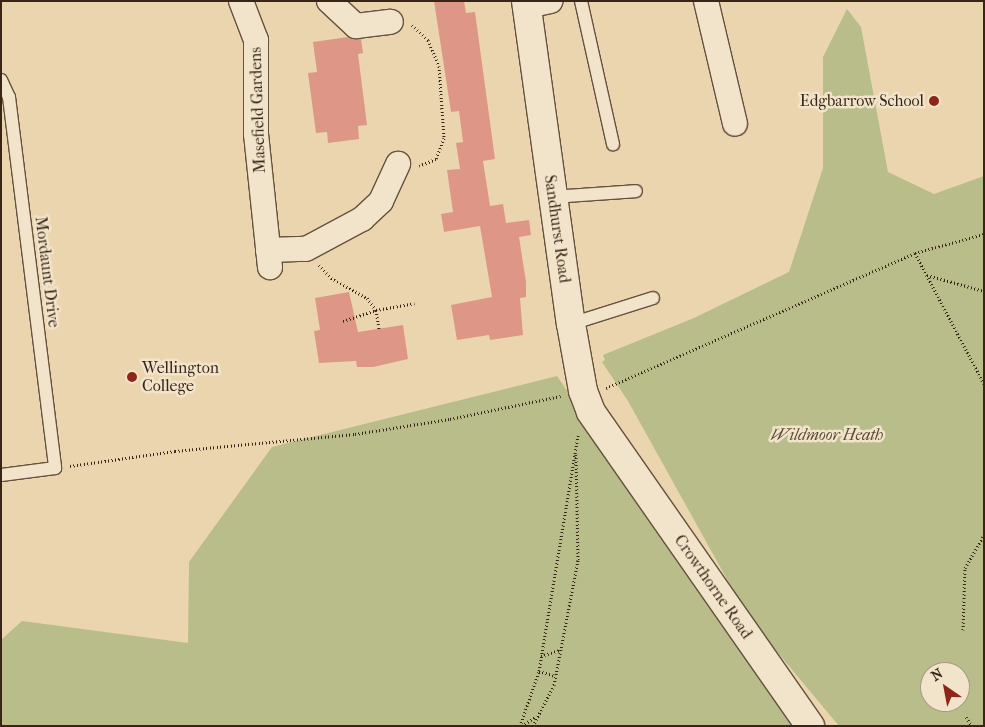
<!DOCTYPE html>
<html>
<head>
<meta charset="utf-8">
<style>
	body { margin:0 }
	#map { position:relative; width:985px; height:727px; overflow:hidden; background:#ebd5ae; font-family:"IM FELL French Canon",serif }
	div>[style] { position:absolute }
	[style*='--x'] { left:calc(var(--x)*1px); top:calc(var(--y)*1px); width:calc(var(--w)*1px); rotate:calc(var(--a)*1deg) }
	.green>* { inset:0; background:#b8bd89 }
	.building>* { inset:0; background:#de9786 }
	.path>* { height:3px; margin-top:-1.5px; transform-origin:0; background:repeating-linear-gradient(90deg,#382518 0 1px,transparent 0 3.5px) }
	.roads { filter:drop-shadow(1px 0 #65513e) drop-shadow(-1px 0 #65513e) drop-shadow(0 1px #65513e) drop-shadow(0 -1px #65513e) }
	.service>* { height:12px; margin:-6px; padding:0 6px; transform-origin:6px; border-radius:6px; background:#f2e4ca }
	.minor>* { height:24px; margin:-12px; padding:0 12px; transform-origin:12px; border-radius:12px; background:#f2e4ca }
	.tertiary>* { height:28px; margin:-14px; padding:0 14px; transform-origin:14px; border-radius:14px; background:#f2e4ca }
	.dots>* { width:14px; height:14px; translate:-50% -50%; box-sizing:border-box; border:2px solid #f2e4ca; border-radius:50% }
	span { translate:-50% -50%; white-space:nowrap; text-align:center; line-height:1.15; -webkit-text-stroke:5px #f2e4ca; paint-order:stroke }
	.poi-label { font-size:16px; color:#382518 }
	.right { translate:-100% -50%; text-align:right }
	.left { translate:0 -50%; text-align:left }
	.street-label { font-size:16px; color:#382518 }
	.park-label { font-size:16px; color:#584b34; font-style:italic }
	.frame { position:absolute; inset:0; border:2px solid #382518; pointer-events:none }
	.north { position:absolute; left:920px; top:662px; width:50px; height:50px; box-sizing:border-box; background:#f2e4ca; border:1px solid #a89883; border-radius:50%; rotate:327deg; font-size:14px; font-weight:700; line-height:20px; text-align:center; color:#382518 }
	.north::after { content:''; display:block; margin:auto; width:18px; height:22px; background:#8f2418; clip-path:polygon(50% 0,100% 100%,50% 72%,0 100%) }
</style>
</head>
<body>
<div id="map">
	<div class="green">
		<i style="clip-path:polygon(evenodd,847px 9px,861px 27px,888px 172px,934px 194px,984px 176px,984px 726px,839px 726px,748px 617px,628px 401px,602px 362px,605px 360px,603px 355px,694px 318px,789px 272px,823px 168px,823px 57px,847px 9px,930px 672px,960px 672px,960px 702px,930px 702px,930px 672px)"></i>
		<i style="clip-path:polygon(557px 376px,794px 726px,1px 726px,1px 640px,22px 621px,188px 643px,189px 562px,272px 447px)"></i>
	</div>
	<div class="building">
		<i style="clip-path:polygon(434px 1px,464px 1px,466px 13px,475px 12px,495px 159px,483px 161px,490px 206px,503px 204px,506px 223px,529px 220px,531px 235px,519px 237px,526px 282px,526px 297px,520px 298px,523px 335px,490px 340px,489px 335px,457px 340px,451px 305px,492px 297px,480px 226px,444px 232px,441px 214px,453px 212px,447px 170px,460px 169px,456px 143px,463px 142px,459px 111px,451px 112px)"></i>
		<i style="clip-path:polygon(348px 37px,361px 39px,363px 53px,358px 54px,367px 125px,358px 126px,359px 139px,328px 143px,327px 132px,316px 133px,308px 73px,317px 72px,313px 42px)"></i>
		<i style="clip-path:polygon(349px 292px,358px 332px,403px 325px,408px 359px,373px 367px,357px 367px,356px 361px,319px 363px,314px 331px,320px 330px,315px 298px)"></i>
	</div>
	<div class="path">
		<i style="--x:412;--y:25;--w:22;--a:43"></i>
		<i style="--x:428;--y:40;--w:28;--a:67"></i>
		<i style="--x:439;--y:66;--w:72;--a:86"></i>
		<i style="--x:444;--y:138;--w:22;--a:111"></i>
		<i style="--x:436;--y:159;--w:18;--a:158"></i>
		<i style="--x:915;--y:253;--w:148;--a:62.2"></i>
		<i style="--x:319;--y:265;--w:18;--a:47"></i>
		<i style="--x:331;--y:278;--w:41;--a:29.1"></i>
		<i style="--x:367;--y:298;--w:15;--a:53"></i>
		<i style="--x:376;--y:310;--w:39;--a:-10"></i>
		<i style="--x:927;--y:275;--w:59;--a:15.7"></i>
		<i style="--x:343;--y:321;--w:35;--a:-18"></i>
		<i style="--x:376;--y:310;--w:19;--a:81"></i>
		<i style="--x:606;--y:388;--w:337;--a:-23.6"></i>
		<i style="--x:915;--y:253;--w:72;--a:-15.4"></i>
		<i style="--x:70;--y:466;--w:106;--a:-8.1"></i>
		<i style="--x:175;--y:451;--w:181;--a:-5.4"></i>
		<i style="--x:355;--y:434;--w:96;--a:-9"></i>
		<i style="--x:450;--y:419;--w:113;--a:-11.7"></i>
		<i style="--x:963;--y:630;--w:62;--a:-88.2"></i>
		<i style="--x:965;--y:568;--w:38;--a:-60"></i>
		<i style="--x:541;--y:656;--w:20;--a:-18"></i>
		<i style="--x:539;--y:671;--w:17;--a:17"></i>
		<i style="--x:966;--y:717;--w:11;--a:56"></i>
		<i style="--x:520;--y:726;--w:58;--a:-70.9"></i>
		<i style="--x:539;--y:671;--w:239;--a:-80.6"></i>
		<i style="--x:522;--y:726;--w:16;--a:-35"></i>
		<i style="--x:533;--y:726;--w:46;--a:-62.9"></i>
		<i style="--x:554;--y:685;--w:127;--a:-79.1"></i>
		<i style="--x:578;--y:560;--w:106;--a:-91.1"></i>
	</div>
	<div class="roads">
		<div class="service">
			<i style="--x:581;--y:1;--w:147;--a:77.4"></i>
			<i style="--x:1;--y:80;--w:19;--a:65"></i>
			<i style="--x:9;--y:97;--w:374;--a:82.9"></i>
			<i style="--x:55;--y:468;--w:54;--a:172.6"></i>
			<i style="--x:551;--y:197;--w:85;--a:-4"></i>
			<i style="--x:571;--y:324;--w:86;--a:-17.6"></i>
		</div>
		<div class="minor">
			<i style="--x:241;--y:1;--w:42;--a:69"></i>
			<i style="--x:256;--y:40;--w:94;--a:90"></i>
			<i style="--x:256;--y:134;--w:134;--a:84"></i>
			<i style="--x:329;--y:1;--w:37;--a:43"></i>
			<i style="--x:356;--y:26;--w:35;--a:-7"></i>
			<i style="--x:706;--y:1;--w:126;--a:76.7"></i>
			<i style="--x:527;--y:6;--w:24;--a:-12"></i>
			<i style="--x:268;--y:250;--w:38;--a:-2"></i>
			<i style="--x:306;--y:249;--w:64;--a:-28.2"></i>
			<i style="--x:362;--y:219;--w:26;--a:-43"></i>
			<i style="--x:381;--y:201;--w:41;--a:-65.3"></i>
		</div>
		<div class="tertiary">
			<i style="--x:526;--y:1;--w:326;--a:82.1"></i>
			<i style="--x:571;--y:324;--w:68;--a:79.8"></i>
			<i style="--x:583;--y:391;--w:22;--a:69"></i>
			<i style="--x:591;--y:412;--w:383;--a:55.1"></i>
		</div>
	</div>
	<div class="dots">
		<i style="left:934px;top:101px;background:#8f2418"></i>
		<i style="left:132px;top:377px;background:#8f2418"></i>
	</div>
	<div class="poi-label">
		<span class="right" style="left:924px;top:101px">Edgbarrow School</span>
		<span class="left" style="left:142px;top:377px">Wellington<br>College</span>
	</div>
	<div class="street-label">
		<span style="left:258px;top:110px;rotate:-92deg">Masefield Gardens</span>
		<span style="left:557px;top:229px;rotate:82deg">Sandhurst Road</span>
		<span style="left:47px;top:272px;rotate:83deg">Mordaunt Drive</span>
		<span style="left:713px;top:587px;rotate:55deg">Crowthorne Road</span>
	</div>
	<div class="park-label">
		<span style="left:827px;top:435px">Wildmoor Heath</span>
	</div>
	<div class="frame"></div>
	<div class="north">N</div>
</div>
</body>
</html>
